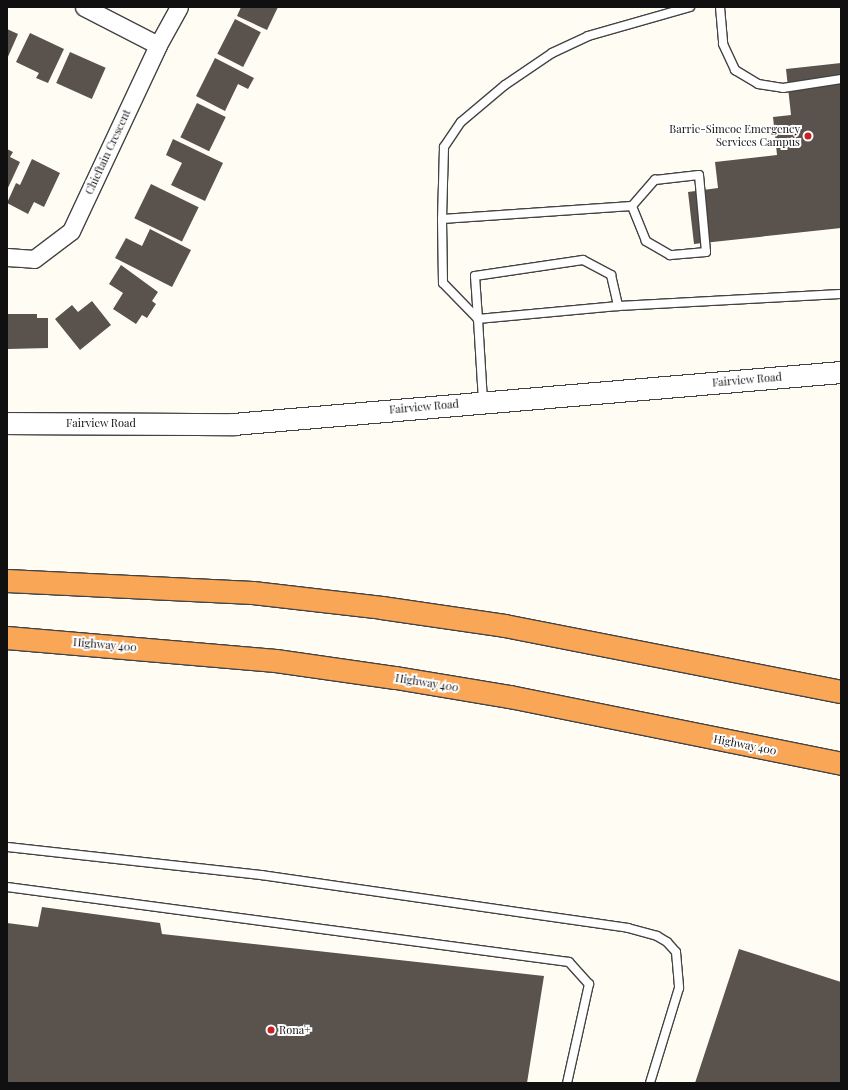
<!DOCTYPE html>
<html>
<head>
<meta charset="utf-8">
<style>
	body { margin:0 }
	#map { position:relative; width:848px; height:1090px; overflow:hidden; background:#fffdf3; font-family:"Playfair Display",serif }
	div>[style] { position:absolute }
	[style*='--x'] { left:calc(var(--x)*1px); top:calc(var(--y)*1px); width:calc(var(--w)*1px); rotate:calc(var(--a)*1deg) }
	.building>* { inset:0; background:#5a524c; transform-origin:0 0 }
	.roads { filter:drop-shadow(1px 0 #434343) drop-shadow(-1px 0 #434343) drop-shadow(0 1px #434343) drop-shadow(0 -1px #434343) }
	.service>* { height:8px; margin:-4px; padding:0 4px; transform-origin:4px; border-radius:4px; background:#fff }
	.minor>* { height:17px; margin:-8.5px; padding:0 8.5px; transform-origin:8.5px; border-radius:8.5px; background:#fff }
	.tertiary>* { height:21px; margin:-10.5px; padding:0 10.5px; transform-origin:10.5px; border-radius:10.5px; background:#fff }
	.motorway>* { height:22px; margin:-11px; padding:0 11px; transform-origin:11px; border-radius:11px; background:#f9a657 }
	.dots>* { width:11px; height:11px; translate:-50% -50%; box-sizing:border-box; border:2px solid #fff; border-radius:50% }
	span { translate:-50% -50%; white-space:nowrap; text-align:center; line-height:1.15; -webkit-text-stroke:4px #fff; paint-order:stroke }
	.poi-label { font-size:11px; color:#101010 }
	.right { translate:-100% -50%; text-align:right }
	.left { translate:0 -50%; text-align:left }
	.street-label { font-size:11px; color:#101010 }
	.frame { position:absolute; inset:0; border:8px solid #101010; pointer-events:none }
</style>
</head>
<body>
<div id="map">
	<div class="building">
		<i style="clip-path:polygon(241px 7px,278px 7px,267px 30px,237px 16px)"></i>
		<i style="left:235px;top:19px;width:29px;height:39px;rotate:27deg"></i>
		<i style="clip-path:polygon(7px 29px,18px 34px,7px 59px)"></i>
		<i style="clip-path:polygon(30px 33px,64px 49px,48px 83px,36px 78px,39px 73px,16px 62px)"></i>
		<i style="left:70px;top:52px;width:39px;height:34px;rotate:24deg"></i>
		<i style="clip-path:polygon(215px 58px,254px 78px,248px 89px,238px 84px,225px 111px,196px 96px)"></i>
		<i style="clip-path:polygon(841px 63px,841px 228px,694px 244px,688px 192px,718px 188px,715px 162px,777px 155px,773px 117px,791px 115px,786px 69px)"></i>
		<i style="left:197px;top:103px;width:32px;height:38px;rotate:26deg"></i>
		<i style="clip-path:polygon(173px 139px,223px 163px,205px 201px,171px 185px,182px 163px,166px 155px)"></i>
		<i style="clip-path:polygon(7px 149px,13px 152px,10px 157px,20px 162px,7px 190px)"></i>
		<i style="clip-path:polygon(32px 159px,60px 173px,44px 207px,34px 202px,28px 214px,7px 203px,16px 183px,20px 185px)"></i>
		<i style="left:151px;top:184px;width:53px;height:38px;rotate:26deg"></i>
		<i style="clip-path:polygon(150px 229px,191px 250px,172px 287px,115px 258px,126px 238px,142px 246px)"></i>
		<i style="clip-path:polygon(121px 265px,158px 292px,152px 301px,156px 304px,147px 318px,142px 315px,136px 324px,113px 309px,123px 293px,109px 284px)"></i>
		<i style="clip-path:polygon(92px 301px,111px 325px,80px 350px,55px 319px,72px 305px,78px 312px)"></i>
		<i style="clip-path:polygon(7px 314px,37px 314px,37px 318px,48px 318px,48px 348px,8px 349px)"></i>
		<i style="clip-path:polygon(42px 907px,160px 923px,162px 934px,544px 976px,527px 1083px,7px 1083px,7px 923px,38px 927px)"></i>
		<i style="clip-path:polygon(739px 949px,841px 982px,841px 1083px,695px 1083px)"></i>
	</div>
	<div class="roads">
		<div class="service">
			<i style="--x:720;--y:7;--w:37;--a:85"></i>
			<i style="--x:723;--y:44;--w:29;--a:65"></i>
			<i style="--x:735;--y:70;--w:27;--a:31"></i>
			<i style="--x:758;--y:84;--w:25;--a:9"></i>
			<i style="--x:783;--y:88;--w:59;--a:-8.8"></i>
			<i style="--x:442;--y:219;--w:72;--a:-88.4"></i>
			<i style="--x:444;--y:147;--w:30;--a:-56"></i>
			<i style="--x:461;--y:122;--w:57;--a:-40.1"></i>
			<i style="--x:505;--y:85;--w:57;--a:-34.2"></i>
			<i style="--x:552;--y:53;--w:40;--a:-25"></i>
			<i style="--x:588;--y:36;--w:106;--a:-15.9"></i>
			<i style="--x:618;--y:306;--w:223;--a:-3.1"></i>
			<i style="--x:483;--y:401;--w:82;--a:-93.5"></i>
			<i style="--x:478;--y:319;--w:43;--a:-94"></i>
			<i style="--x:475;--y:276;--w:109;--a:-8.4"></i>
			<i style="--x:583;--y:260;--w:32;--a:28"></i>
			<i style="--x:611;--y:275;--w:32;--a:77"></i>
			<i style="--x:618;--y:306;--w:141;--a:174.7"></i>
			<i style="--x:478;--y:319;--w:50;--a:-134.2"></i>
			<i style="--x:443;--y:283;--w:64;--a:-90.9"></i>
			<i style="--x:442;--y:219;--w:190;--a:-3.9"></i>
			<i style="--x:632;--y:206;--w:35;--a:-49"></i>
			<i style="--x:655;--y:180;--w:44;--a:-6.5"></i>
			<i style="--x:699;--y:175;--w:77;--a:84.8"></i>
			<i style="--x:706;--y:252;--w:36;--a:175"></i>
			<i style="--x:670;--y:255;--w:28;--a:-150"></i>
			<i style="--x:646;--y:241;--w:38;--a:-112"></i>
			<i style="--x:7;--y:847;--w:256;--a:6.3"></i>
			<i style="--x:261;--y:875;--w:371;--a:8.2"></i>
			<i style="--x:628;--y:928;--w:30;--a:15"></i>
			<i style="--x:657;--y:936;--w:12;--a:31"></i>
			<i style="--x:667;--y:942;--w:13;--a:48"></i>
			<i style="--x:676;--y:952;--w:36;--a:85"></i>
			<i style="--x:679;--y:988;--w:99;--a:107"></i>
			<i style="--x:7;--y:887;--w:567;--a:7.6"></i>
			<i style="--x:569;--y:962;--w:30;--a:48"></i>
			<i style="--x:589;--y:984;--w:101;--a:102.5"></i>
		</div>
		<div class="minor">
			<i style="--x:84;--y:7;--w:83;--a:27.2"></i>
			<i style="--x:7;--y:257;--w:27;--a:4"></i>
			<i style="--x:34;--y:259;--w:46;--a:-37.1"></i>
			<i style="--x:71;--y:231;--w:205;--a:-64.9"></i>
			<i style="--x:158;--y:45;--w:43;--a:-61.1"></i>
		</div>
		<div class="tertiary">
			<i style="--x:7;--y:423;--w:226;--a:0.3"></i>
			<i style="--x:233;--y:424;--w:610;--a:-4.89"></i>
		</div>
		<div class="motorway">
			<i style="--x:7;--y:581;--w:246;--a:2.8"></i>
			<i style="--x:253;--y:593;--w:130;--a:6.6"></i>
			<i style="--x:382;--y:608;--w:124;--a:8.3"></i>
			<i style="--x:505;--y:626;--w:342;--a:11.1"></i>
			<i style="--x:7;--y:638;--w:270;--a:4.9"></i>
			<i style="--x:276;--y:661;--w:121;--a:8.1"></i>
			<i style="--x:396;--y:678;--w:116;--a:9.5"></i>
			<i style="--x:510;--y:697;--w:338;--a:11.4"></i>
		</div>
	</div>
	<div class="dots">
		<i style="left:808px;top:136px;background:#c72125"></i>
		<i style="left:271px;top:1030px;background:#c72125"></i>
	</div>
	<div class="poi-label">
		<span class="right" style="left:800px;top:136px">Barrie-Simcoe Emergency<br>Services Campus</span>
		<span class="left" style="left:279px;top:1030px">Rona+</span>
	</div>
	<div class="street-label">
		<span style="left:108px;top:152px;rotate:-65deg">Chieftain Crescent</span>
		<span style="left:747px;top:380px;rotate:-5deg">Fairview Road</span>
		<span style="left:424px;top:407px;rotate:-5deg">Fairview Road</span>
		<span style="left:101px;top:423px">Fairview Road</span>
		<span style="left:105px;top:645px;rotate:5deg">Highway 400</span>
		<span style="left:427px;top:683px;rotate:9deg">Highway 400</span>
		<span style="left:745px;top:745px;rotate:11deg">Highway 400</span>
	</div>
	<div class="frame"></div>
</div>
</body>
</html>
